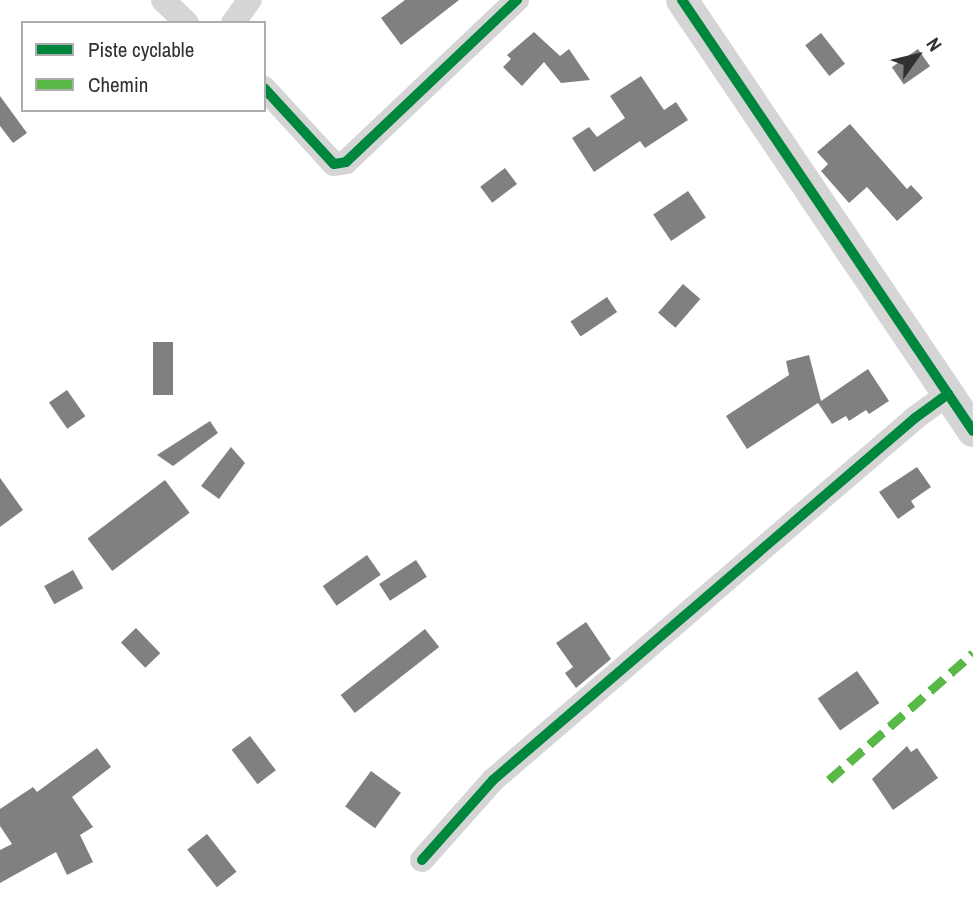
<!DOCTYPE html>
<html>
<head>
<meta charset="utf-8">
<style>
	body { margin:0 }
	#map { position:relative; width:973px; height:904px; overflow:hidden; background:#fff; font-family:"Archivo Narrow",sans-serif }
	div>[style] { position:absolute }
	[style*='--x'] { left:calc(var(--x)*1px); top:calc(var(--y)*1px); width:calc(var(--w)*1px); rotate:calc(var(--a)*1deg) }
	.building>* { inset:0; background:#808080; transform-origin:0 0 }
	.minor>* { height:24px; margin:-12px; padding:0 12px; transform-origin:12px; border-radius:12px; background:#d5d5d5 }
	.tertiary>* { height:32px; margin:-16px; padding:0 16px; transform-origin:16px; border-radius:16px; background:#d5d5d5 }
	.quiet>* { height:9px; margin-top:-4.5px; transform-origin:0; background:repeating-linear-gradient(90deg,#58b947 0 18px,transparent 0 27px) }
	.cycleway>* { height:10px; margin:-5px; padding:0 5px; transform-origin:5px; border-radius:5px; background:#00873e }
	span { translate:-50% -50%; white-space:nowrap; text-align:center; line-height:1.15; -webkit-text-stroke:7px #fff; paint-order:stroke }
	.legend { position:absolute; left:21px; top:21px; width:245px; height:91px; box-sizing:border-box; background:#fff; border:2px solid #adadad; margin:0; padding:9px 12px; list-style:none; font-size:21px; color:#313131 }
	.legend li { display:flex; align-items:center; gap:14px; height:35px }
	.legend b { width:35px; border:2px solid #adadad }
	.north { position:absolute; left:882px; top:21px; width:70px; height:70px; -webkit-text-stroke:5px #fff; paint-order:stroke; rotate:56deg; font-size:19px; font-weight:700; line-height:28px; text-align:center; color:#313131 }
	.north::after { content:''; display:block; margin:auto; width:24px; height:32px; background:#313131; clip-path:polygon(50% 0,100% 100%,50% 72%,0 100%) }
</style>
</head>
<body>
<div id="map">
	<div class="building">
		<i style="clip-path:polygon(405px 0,459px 0,401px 45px,381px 18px)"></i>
		<i style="clip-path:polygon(534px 32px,560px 56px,569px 49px,590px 80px,561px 83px,544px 62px,522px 86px,503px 67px,511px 59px,507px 55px)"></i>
		<i style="left:821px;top:33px;width:39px;height:20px;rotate:52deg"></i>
		<i style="left:918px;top:49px;width:21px;height:32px;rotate:55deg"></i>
		<i style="clip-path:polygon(641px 76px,664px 110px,676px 102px,688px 120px,645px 148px,640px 141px,594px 172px,572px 138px,589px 127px,597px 137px,625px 118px,610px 96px)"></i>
		<i style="clip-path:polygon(0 96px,27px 133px,13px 143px,0 126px)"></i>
		<i style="clip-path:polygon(850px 124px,907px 189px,911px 185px,923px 198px,897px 221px,867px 187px,849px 203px,821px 171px,828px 164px,817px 152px)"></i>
		<i style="left:505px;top:168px;width:20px;height:31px;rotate:53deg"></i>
		<i style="left:688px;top:191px;width:32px;height:42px;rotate:56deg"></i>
		<i style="left:683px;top:284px;width:23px;height:38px;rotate:41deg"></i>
		<i style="left:607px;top:297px;width:18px;height:44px;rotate:56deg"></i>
		<i style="left:153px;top:342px;width:20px;height:53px"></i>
		<i style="clip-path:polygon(809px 355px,821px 401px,868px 369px,889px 401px,869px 414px,866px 410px,849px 421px,846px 416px,832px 424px,818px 403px,747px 449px,726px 416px,789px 375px,786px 361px)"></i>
		<i style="left:67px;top:390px;width:32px;height:22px;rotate:55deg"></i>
		<i style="clip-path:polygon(210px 421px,218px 433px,173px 466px,157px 455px)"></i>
		<i style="clip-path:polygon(231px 447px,245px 463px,219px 499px,201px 486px)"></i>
		<i style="clip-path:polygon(917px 467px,931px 487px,911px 501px,915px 507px,898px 519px,879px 492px)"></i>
		<i style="clip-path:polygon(0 478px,23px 510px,0 527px)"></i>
		<i style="left:165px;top:480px;width:41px;height:97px;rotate:53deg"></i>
		<i style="left:367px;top:555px;width:24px;height:54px;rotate:55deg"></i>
		<i style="left:416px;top:560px;width:20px;height:44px;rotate:57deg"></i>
		<i style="left:73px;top:570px;width:21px;height:33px;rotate:61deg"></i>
		<i style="clip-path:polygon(586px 622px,611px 659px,576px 688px,565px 673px,573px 667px,556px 643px)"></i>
		<i style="left:136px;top:628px;width:35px;height:21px;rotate:46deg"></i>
		<i style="left:425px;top:629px;width:23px;height:107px;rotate:52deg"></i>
		<i style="left:857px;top:671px;width:39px;height:48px;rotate:55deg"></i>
		<i style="left:250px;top:736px;width:43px;height:23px;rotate:53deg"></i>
		<i style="clip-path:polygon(907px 746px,911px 752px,917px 748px,938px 778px,893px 810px,872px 779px)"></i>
		<i style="clip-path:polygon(97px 748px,111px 767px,72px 797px,93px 827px,80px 835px,93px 862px,67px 875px,56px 852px,0 883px,0 850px,12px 844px,0 826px,0 809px,33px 787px,37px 792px)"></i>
		<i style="left:371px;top:771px;width:37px;height:44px;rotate:36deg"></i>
		<i style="left:207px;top:834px;width:48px;height:25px;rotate:52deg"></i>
	</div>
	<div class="minor">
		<i style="--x:163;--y:0;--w:33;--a:44"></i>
		<i style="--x:233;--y:23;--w:29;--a:-54"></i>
		<i style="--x:264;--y:88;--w:103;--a:47.4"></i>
		<i style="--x:334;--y:164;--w:12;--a:-9"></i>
		<i style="--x:346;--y:162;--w:236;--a:-43.5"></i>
		<i style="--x:422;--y:860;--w:107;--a:-48.4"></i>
		<i style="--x:493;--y:780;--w:556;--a:-40.62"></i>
		<i style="--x:915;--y:418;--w:41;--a:-36"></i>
	</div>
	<div class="tertiary">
		<i style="--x:682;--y:0;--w:520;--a:55.97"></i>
	</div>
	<div class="quiet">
		<i style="--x:829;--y:780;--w:192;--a:-41.4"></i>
	</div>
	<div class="cycleway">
		<i style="--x:682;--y:0;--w:520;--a:55.97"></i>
		<i style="--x:264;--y:88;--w:103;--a:47.4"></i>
		<i style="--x:334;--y:164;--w:12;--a:-9"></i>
		<i style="--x:346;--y:162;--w:236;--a:-43.5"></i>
		<i style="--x:422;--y:860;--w:107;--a:-48.4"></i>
		<i style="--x:493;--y:780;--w:556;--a:-40.62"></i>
		<i style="--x:915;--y:418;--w:41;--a:-36"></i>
	</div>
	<ul class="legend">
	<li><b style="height:9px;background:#00873e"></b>Piste cyclable</li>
	<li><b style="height:9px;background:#58b947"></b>Chemin</li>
	</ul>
	<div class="north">N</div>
</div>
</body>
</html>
